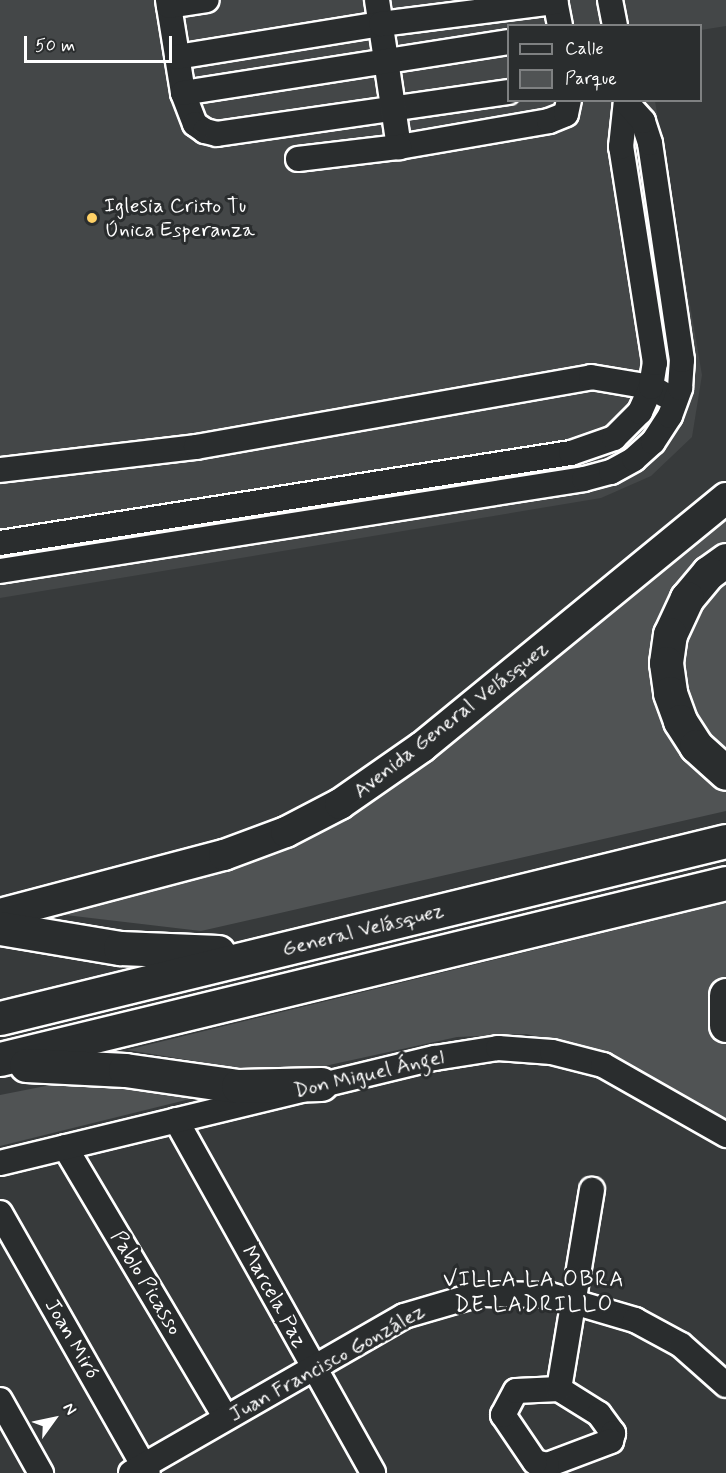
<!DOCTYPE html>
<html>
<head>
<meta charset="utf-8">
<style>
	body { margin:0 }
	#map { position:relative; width:726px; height:1473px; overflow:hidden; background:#373a3b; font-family:Mynerve,sans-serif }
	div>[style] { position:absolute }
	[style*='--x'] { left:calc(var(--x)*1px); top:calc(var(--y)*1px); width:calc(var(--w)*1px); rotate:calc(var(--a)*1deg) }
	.built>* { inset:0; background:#444748 }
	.green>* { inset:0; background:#505354 }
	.roads { filter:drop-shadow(2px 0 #fff) drop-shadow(-2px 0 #fff) drop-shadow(0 2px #fff) drop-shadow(0 -2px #fff) }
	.minor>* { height:24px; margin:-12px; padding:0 12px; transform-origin:12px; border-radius:12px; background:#2a2d2e }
	.major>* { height:30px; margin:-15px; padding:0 15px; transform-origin:15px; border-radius:15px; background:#2a2d2e }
	.highway>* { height:33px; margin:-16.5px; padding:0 16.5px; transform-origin:16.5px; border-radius:16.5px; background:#2a2d2e }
	.dots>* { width:16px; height:16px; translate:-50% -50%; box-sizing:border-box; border:3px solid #2a2d2e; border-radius:50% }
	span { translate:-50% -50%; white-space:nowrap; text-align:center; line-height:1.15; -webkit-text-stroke:6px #2a2d2e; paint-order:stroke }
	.poi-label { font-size:21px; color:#fff }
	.left { translate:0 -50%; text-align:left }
	.street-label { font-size:21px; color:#fff }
	.neighbourhood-label { font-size:22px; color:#fff; letter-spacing:1.5px }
	.legend { position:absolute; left:507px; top:24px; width:195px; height:78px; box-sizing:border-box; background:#2a2d2e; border:2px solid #7f8182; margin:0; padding:8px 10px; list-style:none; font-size:18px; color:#fff }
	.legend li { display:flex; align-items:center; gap:12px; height:30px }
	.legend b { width:30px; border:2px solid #7f8182 }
	.north { position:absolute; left:24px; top:1389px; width:60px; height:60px; -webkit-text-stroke:4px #2a2d2e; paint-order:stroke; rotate:57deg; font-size:16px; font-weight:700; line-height:24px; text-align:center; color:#fff }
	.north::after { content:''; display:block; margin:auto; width:21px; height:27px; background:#fff; clip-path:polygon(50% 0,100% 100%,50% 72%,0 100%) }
	.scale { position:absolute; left:24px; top:36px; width:148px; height:27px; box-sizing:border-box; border:3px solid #fff; border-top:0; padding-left:8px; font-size:18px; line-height:21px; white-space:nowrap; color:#fff; -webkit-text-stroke:4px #2a2d2e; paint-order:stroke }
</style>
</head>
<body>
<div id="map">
	<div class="built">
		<i style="clip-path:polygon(0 0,726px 0,726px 26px,701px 30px,700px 26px,508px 26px,508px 100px,655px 101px,702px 375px,692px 437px,651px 476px,601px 498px,0 598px)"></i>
	</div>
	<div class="green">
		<i style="clip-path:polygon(726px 513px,726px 811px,201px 931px,40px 912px,251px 862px,340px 821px,420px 769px)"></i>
		<i style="clip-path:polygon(726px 903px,726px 1121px,600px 1050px,526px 1034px,457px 1037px,311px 1069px,231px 1067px,127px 1050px)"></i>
		<i style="clip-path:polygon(71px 1081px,162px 1085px,194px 1098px,0 1146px,0 1095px)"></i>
	</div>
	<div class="roads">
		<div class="minor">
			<i style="--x:168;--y:0;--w:94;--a:80.8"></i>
			<i style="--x:183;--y:93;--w:33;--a:69"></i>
			<i style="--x:195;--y:124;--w:12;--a:35"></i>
			<i style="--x:205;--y:131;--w:12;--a:14"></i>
			<i style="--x:217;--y:134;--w:294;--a:-8.2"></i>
			<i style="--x:377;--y:0;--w:149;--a:81.5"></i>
			<i style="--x:399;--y:147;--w:152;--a:-9.8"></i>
			<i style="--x:549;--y:121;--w:18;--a:-22"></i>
			<i style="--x:566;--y:114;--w:14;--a:-78"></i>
			<i style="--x:555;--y:0;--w:26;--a:79"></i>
			<i style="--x:610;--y:0;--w:26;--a:79"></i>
			<i style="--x:169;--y:6;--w:38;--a:-9"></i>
			<i style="--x:177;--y:57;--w:207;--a:-9.2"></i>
			<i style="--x:381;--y:24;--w:176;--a:-7.2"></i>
			<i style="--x:183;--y:93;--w:329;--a:-8.9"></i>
			<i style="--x:298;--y:159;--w:102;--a:-6.8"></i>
			<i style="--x:0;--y:470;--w:197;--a:-6.7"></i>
			<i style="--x:196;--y:447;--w:401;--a:-10"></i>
			<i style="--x:591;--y:377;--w:61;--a:9.5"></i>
			<i style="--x:651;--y:387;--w:16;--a:30"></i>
			<i style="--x:0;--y:543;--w:578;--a:-8.96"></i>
			<i style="--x:571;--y:453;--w:46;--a:-19.2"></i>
			<i style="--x:614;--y:438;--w:37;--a:-45"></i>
			<i style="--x:640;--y:412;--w:27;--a:-66"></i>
			<i style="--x:651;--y:387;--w:24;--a:-81"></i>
			<i style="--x:655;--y:363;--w:219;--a:-98.9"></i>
			<i style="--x:621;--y:147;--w:47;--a:-83.9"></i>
			<i style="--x:0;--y:571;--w:591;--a:-8.95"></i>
			<i style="--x:584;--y:479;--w:28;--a:-15"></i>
			<i style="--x:611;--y:472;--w:26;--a:-29"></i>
			<i style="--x:634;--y:459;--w:25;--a:-42"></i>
			<i style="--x:653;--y:442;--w:31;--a:-57"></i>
			<i style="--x:670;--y:416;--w:30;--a:-70"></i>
			<i style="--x:680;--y:388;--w:28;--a:-86"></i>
			<i style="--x:682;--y:360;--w:219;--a:-98.4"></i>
			<i style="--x:650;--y:143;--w:23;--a:-108"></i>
			<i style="--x:643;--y:121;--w:24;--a:-132"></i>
			<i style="--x:176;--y:1120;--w:404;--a:60.8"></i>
			<i style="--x:65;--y:1147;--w:315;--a:59.3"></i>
			<i style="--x:0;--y:1163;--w:447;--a:-13.6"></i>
			<i style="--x:435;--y:1058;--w:64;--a:-9"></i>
			<i style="--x:498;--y:1048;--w:54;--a:4.2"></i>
			<i style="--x:552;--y:1052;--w:53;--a:14.3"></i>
			<i style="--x:603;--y:1065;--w:142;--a:29.6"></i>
			<i style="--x:0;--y:1213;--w:299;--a:60.4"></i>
			<i style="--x:559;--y:1389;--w:47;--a:32"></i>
			<i style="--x:599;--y:1414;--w:24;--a:54"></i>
			<i style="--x:613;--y:1433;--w:8;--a:104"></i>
			<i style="--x:611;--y:1441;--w:68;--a:159.4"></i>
			<i style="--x:547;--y:1465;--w:12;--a:-166"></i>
			<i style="--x:535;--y:1462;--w:57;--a:-124.2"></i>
			<i style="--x:503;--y:1415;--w:27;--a:-62"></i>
			<i style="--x:516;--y:1391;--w:43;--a:-2.7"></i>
			<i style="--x:559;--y:1389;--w:202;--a:-80.6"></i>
			<i style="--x:0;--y:1400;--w:84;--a:60.7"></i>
			<i style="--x:131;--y:1473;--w:315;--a:-29.9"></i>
			<i style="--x:404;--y:1316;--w:78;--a:-16.3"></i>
			<i style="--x:479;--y:1294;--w:71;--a:0.8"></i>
			<i style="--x:550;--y:1295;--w:89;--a:16.4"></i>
			<i style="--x:635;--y:1320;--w:52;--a:28.5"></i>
			<i style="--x:681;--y:1345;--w:60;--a:41.6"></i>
		</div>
		<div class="major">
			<i style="--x:0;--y:914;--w:232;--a:-14.8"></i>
			<i style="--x:224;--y:855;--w:66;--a:-20.4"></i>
			<i style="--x:286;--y:832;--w:61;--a:-27.4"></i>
			<i style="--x:340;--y:804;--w:100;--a:-34.8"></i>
			<i style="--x:422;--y:747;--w:393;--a:-39.3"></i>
		</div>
		<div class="highway">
			<i style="--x:726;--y:560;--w:22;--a:144"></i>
			<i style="--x:708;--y:573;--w:33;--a:130"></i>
			<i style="--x:687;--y:598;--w:40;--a:115"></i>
			<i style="--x:670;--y:634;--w:29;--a:98"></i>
			<i style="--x:666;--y:663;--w:30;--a:82"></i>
			<i style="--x:670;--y:693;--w:30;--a:70"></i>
			<i style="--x:680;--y:721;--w:30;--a:57"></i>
			<i style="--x:696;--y:746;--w:40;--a:42"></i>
			<i style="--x:0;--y:928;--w:122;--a:9.5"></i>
			<i style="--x:120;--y:948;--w:98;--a:2.3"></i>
			<i style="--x:726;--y:995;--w:30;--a:90"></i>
			<i style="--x:0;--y:1018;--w:747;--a:-13.7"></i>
			<i style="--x:0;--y:1059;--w:747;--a:-13.63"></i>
			<i style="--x:26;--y:1065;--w:99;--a:2.9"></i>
			<i style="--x:125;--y:1070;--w:114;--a:8.1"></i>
			<i style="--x:238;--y:1086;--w:83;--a:-1.4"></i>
		</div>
	</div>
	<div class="dots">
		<i style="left:92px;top:218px;background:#ffd166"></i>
	</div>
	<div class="poi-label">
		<span class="left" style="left:104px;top:218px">Iglesia Cristo Tu<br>Única Esperanza</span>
	</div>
	<div class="street-label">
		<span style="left:451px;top:720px;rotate:-38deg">Avenida General Velásquez</span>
		<span style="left:363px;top:930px;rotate:-14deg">General Velásquez</span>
		<span style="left:369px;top:1074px;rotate:-13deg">Don Miguel Ángel</span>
		<span style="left:146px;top:1283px;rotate:59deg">Pablo Picasso</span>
		<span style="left:274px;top:1297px;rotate:61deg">Marcela Paz</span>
		<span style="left:72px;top:1339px;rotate:60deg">Joan Miró</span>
		<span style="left:327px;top:1363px;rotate:-29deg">Juan Francisco González</span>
	</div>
	<div class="neighbourhood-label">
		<span style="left:534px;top:1293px">VILLA LA OBRA<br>DE LADRILLO</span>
	</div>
	<ul class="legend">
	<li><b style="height:8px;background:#2a2d2e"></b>Calle</li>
	<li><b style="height:16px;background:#505354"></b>Parque</li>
	</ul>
	<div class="north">N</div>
	<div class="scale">50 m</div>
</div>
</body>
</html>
